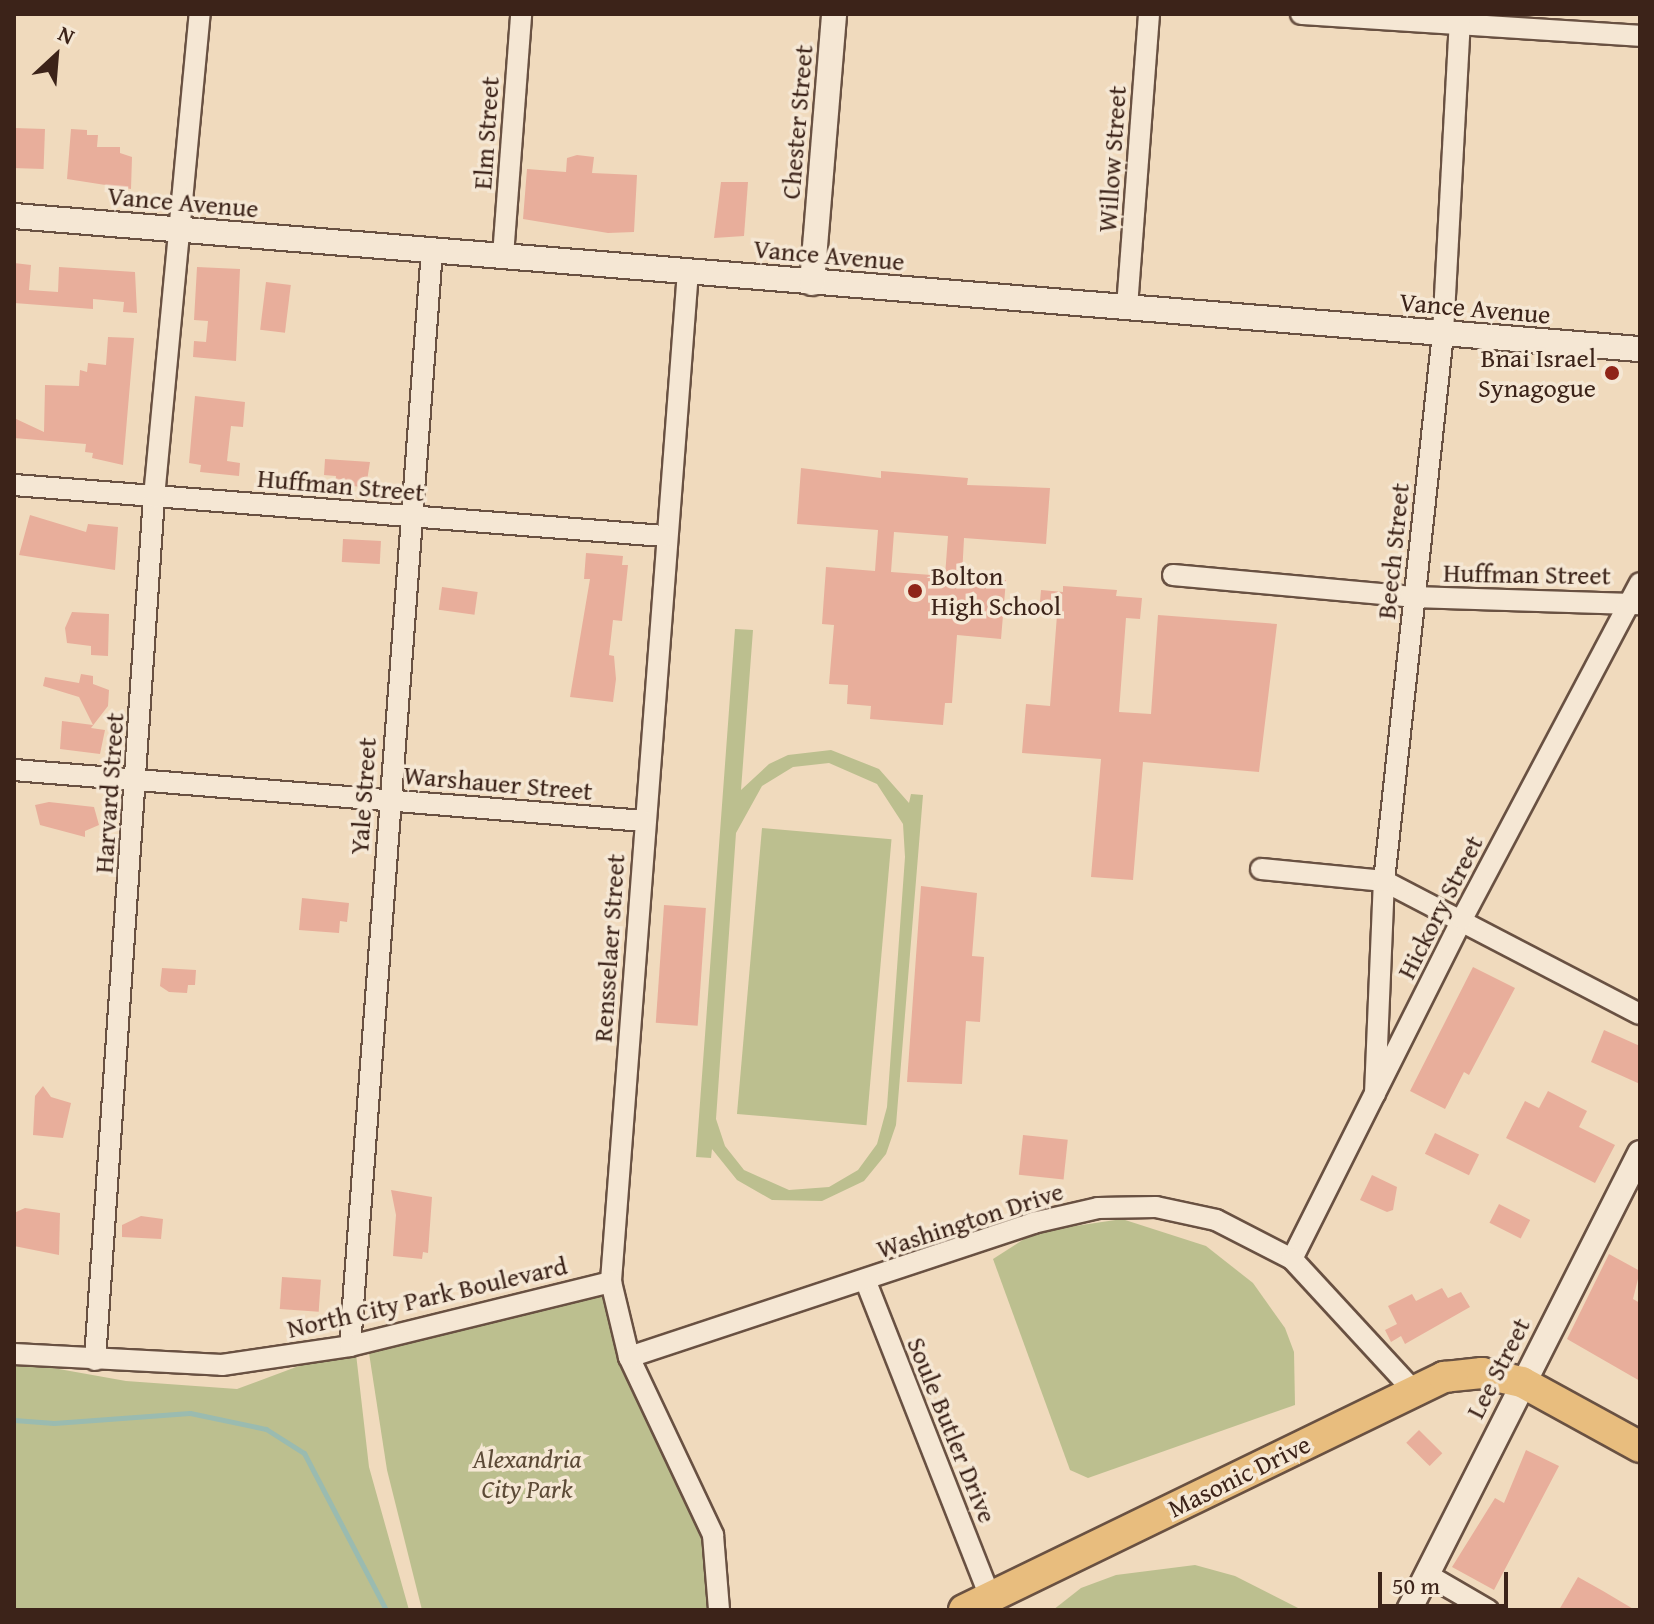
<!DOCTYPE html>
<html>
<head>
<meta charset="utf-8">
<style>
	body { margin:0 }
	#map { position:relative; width:1654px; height:1624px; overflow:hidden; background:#f0dabd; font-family:"Gentium Book Plus",serif }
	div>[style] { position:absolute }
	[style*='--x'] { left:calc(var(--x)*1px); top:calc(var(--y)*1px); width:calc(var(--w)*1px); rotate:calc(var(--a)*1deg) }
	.green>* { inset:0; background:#bcbf8f; transform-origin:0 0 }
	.stream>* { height:5px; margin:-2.5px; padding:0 2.5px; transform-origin:2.5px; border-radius:2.5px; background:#9abbb0 }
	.building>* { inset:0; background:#e8ae9b; transform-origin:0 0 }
	.roads { filter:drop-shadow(2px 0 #695142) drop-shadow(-2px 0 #695142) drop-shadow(0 2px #695142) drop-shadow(0 -2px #695142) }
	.minor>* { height:20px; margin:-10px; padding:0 10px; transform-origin:10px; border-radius:10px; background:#f5e7d4 }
	.tertiary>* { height:24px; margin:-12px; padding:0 12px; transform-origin:12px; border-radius:12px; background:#f5e7d4 }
	.primary>* { height:30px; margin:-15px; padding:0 15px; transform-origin:15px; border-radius:15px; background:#e8bd7e }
	.dots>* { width:22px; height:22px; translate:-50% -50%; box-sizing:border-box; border:4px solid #f5e7d4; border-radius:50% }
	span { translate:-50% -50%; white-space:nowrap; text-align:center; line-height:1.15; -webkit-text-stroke:7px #f5e7d4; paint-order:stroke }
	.street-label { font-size:26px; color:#3c2319 }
	.poi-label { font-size:26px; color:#3c2319 }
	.right { translate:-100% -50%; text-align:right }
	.left { translate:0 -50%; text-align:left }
	.park-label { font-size:26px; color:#5c4a36; font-style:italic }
	.frame { position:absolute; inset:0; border:16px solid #3c2319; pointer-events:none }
	.north { position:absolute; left:16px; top:16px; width:80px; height:80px; -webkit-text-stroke:6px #f5e7d4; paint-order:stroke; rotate:26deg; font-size:22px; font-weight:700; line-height:32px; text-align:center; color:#3c2319 }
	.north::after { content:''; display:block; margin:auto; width:28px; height:36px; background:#3c2319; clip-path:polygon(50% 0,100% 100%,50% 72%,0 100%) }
	.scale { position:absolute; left:1378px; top:1572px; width:130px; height:36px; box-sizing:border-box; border:4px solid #3c2319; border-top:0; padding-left:10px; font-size:24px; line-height:28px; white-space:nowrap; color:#3c2319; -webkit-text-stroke:6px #f5e7d4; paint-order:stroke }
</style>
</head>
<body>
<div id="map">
	<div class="green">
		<i style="clip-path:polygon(evenodd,735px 629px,753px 630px,741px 790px,769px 764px,788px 755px,831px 750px,879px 769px,909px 803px,911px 794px,923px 795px,896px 1125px,886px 1154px,864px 1181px,822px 1201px,772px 1200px,737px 1180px,712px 1149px,711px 1158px,696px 1157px,735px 629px,829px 763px,877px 784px,903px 824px,905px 857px,887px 1107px,877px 1144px,858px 1170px,829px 1187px,789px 1190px,744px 1170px,725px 1146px,716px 1119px,736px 833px,762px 786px,793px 767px,829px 763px)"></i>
		<i style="left:762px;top:828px;width:130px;height:287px;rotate:5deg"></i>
		<i style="clip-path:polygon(1122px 1219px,1206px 1246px,1253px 1283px,1285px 1328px,1294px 1352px,1295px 1405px,1088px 1478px,1070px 1470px,993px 1259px,1035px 1232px)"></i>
		<i style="clip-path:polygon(604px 1292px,706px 1536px,714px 1610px,422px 1610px,387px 1470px,369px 1353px)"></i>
		<i style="clip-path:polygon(355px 1345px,369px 1467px,409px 1610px,14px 1610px,14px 1361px,126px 1381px,237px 1389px)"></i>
		<i style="clip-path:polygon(1195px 1565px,1235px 1576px,1302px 1610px,1053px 1610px,1081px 1588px,1116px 1575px)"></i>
	</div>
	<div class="stream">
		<i style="--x:14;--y:1420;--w:40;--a:4.3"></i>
		<i style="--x:54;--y:1423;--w:136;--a:-4.2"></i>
		<i style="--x:190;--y:1413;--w:78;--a:11.9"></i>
		<i style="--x:266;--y:1429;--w:45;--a:32.3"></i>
		<i style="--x:304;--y:1453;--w:177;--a:62.4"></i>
	</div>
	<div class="building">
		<i style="left:14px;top:128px;width:31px;height:40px;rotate:2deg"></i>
		<i style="clip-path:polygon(71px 129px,87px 130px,87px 135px,98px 135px,97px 147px,120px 147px,120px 153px,132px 157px,131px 189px,67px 179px)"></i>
		<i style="clip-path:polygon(577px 155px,594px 157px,592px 173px,637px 175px,634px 232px,608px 233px,523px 219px,527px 169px,566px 172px,567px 158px)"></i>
		<i style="clip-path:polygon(721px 182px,748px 182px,744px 236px,714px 238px)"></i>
		<i style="clip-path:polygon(14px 263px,31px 265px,29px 290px,58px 292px,59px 267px,135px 272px,137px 313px,123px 312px,124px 302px,93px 299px,93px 309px,14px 303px)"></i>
		<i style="clip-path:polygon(197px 267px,240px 269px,236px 361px,193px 357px,194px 341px,206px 342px,208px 321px,194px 320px)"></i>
		<i style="left:266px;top:282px;width:25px;height:48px;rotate:7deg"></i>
		<i style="clip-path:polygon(108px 337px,134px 338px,123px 465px,92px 458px,93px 453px,85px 452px,86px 444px,14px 438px,14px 418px,44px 432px,45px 385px,79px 386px,80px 370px,87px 372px,88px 363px,106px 365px)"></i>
		<i style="clip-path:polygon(195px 396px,245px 402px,243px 427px,231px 426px,227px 461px,240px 463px,239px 476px,200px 472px,201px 465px,189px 463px)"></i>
		<i style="clip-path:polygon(325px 459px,370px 462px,366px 487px,335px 485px,336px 476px,324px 475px)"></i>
		<i style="clip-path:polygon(evenodd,801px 468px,881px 478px,881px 471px,968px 478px,967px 485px,1050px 488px,1046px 544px,964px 538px,962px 576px,1006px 580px,1001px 639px,957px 635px,952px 703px,945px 703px,943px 725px,870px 719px,871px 706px,847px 704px,848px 685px,829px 684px,834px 625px,822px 624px,826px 567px,875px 571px,878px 530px,797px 524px,801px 468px,894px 532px,948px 536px,945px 576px,891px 572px,894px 532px)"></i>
		<i style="clip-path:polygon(30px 515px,86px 532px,88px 524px,118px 527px,115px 570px,19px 555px)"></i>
		<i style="left:343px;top:539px;width:38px;height:23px;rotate:3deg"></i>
		<i style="clip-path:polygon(586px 553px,623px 556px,622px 565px,628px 565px,622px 621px,613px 620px,609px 655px,614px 656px,616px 679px,613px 702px,570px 697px,590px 579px,584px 579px)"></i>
		<i style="clip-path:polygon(1063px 586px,1117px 590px,1116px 596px,1142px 598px,1140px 619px,1126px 618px,1119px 712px,1151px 714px,1158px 615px,1277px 624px,1259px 772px,1143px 762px,1133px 880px,1091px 877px,1101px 759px,1022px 753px,1026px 704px,1050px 706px,1057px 615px,1039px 613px,1041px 590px,1063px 592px)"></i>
		<i style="left:442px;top:587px;width:36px;height:23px;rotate:8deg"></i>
		<i style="clip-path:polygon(72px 612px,109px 614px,108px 656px,91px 655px,91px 646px,67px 643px,65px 628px)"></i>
		<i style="clip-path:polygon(81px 674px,93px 676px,93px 684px,109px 690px,108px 706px,91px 728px,105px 730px,100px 754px,60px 749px,62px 721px,93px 725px,79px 697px,43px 686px,45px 677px,79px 683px)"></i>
		<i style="clip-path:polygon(49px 802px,94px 807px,99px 825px,85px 831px,85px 837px,40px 825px,35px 805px)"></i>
		<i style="clip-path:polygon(921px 886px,977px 893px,972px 956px,984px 957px,980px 1022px,966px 1021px,962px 1084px,907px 1082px)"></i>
		<i style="clip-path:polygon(302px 898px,349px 903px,347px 922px,340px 921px,339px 933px,299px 930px)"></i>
		<i style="left:664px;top:905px;width:42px;height:118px;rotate:4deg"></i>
		<i style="clip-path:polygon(1473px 967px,1515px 988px,1469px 1075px,1464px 1072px,1445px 1109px,1410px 1091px)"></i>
		<i style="clip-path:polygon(162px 968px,196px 970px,195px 985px,188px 985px,187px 993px,169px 992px,160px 986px)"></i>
		<i style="clip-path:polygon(1604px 1030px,1640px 1046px,1640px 1084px,1591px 1062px)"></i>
		<i style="clip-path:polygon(43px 1086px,51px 1097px,71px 1103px,63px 1138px,33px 1135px,35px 1096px)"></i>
		<i style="clip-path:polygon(1548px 1091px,1587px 1111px,1579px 1127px,1615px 1145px,1595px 1183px,1506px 1138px,1525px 1101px,1539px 1108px)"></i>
		<i style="left:1435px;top:1133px;width:49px;height:23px;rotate:26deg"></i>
		<i style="left:1023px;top:1135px;width:45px;height:40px;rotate:6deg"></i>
		<i style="clip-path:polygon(1372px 1175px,1397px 1187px,1393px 1210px,1387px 1212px,1360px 1200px)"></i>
		<i style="clip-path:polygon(391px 1190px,432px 1197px,428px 1253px,423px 1252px,422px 1259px,393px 1256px,396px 1215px)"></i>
		<i style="left:1499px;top:1204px;width:35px;height:21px;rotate:27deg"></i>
		<i style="clip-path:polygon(25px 1208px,60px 1213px,59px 1255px,14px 1246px,14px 1213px)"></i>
		<i style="clip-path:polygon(141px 1216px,163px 1219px,161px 1239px,122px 1237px,122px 1225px)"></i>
		<i style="clip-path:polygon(1609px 1254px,1640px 1271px,1633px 1299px,1640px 1303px,1640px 1381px,1567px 1339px)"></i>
		<i style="left:282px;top:1277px;width:39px;height:32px;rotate:4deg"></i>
		<i style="clip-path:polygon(1442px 1288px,1448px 1298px,1461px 1292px,1470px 1307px,1405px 1344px,1401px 1336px,1391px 1342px,1385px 1330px,1397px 1324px,1388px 1306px,1412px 1294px,1416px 1301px)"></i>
		<i style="left:1419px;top:1430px;width:33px;height:18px;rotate:45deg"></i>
		<i style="clip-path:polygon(1526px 1450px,1559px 1466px,1494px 1590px,1452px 1567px,1495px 1498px,1504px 1503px)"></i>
		<i style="clip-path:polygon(1578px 1577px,1603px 1591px,1635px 1610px,1559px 1610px)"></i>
	</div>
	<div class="roads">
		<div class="minor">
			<i style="--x:1301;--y:14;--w:340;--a:3.7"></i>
			<i style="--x:503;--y:256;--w:243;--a:-85.7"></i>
			<i style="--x:688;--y:271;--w:1014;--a:94.36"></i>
			<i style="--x:611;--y:1282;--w:77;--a:76.5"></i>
			<i style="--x:629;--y:1357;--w:197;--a:64.7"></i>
			<i style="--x:713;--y:1535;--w:75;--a:85.4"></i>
			<i style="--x:1127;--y:307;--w:294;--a:-85.7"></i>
			<i style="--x:14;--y:485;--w:652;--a:4.49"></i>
			<i style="--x:1173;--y:575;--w:241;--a:5.2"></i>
			<i style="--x:1413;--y:597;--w:227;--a:1.8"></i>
			<i style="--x:14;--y:770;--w:632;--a:4.63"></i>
			<i style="--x:1261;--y:869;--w:124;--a:5.6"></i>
			<i style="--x:1384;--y:881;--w:288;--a:27.5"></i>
			<i style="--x:1375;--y:1094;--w:213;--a:-87.6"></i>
			<i style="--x:1384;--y:881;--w:551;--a:-83.85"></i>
			<i style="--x:1443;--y:333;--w:319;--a:-86.9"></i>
			<i style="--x:1292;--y:1259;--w:380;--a:-63.4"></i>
			<i style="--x:1462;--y:919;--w:380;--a:-62.1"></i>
			<i style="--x:866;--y:1282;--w:339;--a:68.5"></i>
			<i style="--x:350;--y:1346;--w:1098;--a:-85.72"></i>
			<i style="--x:14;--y:1354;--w:208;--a:3"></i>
			<i style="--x:222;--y:1365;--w:129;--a:-8.4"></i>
			<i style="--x:350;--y:1346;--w:269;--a:-13.8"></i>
			<i style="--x:629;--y:1357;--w:426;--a:-18.3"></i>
			<i style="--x:1033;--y:1223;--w:67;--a:-13"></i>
			<i style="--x:1098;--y:1208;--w:58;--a:-1"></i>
			<i style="--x:1156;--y:1207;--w:61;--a:12.2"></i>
			<i style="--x:1216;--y:1220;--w:85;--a:27.2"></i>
			<i style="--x:1292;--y:1259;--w:180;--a:47.3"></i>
			<i style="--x:95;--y:1360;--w:865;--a:-86.09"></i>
			<i style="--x:154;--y:497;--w:485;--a:-84.6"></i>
			<i style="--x:1426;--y:1574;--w:72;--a:30.1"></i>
		</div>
		<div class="tertiary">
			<i style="--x:14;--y:216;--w:1631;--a:4.68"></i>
			<i style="--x:812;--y:283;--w:270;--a:-85.3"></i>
			<i style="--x:1409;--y:1610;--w:512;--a:-63.18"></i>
		</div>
		<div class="primary">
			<i style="--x:964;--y:1610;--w:534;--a:-25.89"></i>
			<i style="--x:1444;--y:1377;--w:38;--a:-6"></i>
			<i style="--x:1482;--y:1373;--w:41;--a:12.7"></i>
			<i style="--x:1522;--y:1382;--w:135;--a:28.8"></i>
		</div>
	</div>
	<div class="dots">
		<i style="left:1612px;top:373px;background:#8f2418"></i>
		<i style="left:915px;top:591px;background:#8f2418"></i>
	</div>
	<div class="street-label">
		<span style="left:797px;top:122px;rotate:-85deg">Chester Street</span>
		<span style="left:486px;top:133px;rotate:-86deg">Elm Street</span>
		<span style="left:1112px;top:159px;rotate:-86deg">Willow Street</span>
		<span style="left:183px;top:202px;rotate:5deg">Vance Avenue</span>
		<span style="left:829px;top:255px;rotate:5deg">Vance Avenue</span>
		<span style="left:1475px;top:308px;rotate:5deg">Vance Avenue</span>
		<span style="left:341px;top:485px;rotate:5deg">Huffman Street</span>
		<span style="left:1393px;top:551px;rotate:-84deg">Beech Street</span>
		<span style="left:1527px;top:574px;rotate:1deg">Huffman Street</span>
		<span style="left:498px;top:783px;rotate:5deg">Warshauer Street</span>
		<span style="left:109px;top:793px;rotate:-86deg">Harvard Street</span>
		<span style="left:363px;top:796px;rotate:-86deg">Yale Street</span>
		<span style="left:1440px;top:907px;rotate:-63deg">Hickory Street</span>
		<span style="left:609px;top:948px;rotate:-86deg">Rensselaer Street</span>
		<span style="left:970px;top:1220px;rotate:-18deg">Washington Drive</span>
		<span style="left:427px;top:1297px;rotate:-13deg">North City Park Boulevard</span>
		<span style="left:1498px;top:1368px;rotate:-63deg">Lee Street</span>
		<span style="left:952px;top:1430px;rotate:68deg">Soule Butler Drive</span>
		<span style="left:1239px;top:1476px;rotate:-26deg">Masonic Drive</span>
	</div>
	<div class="poi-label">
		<span class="right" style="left:1596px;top:373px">Bnai Israel<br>Synagogue</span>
		<span class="left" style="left:931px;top:591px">Bolton<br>High School</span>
	</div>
	<div class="park-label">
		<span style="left:527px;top:1474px">Alexandria<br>City Park</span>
	</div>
	<div class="frame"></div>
	<div class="north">N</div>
	<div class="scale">50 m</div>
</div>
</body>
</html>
